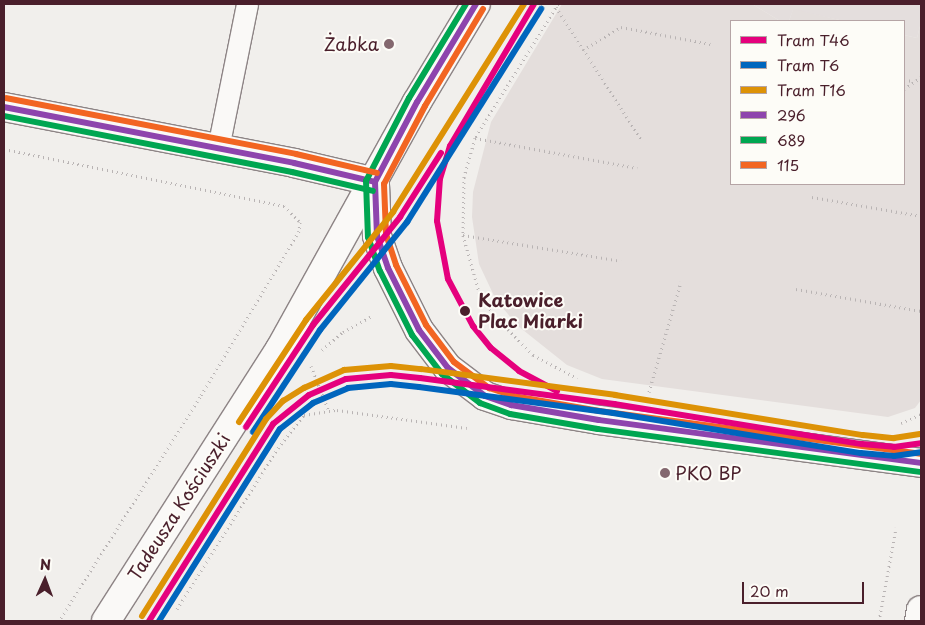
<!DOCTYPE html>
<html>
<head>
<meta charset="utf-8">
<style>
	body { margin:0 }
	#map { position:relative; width:925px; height:625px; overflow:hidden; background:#f1efec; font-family:"Playpen Sans",sans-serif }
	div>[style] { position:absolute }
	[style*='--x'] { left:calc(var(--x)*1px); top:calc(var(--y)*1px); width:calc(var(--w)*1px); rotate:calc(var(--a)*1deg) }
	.built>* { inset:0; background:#e4dedd }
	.green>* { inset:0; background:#e4dedc }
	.path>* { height:3px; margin-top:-1.5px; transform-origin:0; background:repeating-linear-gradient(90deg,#b9b4b4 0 1px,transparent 0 5px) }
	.roads { filter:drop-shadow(1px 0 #8d8485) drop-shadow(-1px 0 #8d8485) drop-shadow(0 1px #8d8485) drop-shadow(0 -1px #8d8485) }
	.service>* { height:21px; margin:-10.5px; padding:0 10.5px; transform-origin:10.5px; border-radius:10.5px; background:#faf9f7 }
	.minor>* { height:28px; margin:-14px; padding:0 14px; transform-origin:14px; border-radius:14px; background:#faf9f7 }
	.tertiary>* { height:28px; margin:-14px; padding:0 14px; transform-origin:14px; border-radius:14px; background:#faf9f7 }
	.bus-1>* { height:6px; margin:-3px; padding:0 3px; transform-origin:3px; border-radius:3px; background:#8e44ad }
	.bus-2>* { height:6px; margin:-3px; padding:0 3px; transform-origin:3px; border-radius:3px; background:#00a651 }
	.bus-3>* { height:6px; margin:-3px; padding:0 3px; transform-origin:3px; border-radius:3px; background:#f26522 }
	.tram-1>* { height:6px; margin:-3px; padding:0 3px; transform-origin:3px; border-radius:3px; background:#e5007d }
	.tram-2>* { height:6px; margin:-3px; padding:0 3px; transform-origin:3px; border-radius:3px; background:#0065bd }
	.tram-3>* { height:6px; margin:-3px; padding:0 3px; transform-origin:3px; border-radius:3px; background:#dd9206 }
	.dots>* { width:14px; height:14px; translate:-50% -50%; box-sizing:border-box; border:2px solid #fdfcf7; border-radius:50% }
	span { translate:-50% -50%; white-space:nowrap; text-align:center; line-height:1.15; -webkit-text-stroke:4px #fdfcf7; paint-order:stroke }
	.poi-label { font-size:18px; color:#4a1f2b }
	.right { translate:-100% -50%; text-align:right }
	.left { translate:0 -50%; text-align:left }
	.stop-label { font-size:18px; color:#4a1f2b; font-weight:700 }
	.street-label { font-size:18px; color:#4a1f2b }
	.frame { position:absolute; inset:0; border:5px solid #4a1f2b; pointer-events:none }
	.legend { position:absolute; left:730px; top:20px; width:175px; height:165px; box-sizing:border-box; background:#fdfcf7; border:1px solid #b5a4a5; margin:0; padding:6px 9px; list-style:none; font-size:15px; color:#4a1f2b }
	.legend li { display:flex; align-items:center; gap:10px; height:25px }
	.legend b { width:25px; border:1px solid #b5a4a5 }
	.north { position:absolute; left:20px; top:555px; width:50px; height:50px; -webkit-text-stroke:4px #fdfcf7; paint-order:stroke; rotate:2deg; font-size:14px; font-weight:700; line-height:20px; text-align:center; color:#4a1f2b }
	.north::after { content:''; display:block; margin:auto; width:18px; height:22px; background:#4a1f2b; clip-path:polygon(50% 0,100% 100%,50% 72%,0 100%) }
	.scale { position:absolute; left:742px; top:582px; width:122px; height:22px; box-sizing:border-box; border:2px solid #4a1f2b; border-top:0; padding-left:6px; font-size:15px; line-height:18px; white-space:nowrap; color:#4a1f2b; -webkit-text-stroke:4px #fdfcf7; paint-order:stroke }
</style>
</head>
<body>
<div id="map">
	<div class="built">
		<i style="clip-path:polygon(752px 4px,921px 4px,921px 22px,917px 38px,904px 35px,904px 21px,844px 21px,793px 10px,789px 21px,780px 21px)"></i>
	</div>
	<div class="green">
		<i style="clip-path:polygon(562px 4px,752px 4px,780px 21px,731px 21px,731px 184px,904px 184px,904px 35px,917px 38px,921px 22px,921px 400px,915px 408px,888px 417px,602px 379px,567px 365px,518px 326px,496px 300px,479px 264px,472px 217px,473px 192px,491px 122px)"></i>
		<i style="clip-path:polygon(793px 9px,844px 21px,789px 21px)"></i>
	</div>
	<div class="path">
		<i style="--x:558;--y:4;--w:158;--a:121.8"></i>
		<i style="--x:475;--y:138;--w:41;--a:105.8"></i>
		<i style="--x:464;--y:177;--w:58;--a:91"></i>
		<i style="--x:463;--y:235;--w:59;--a:74.3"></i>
		<i style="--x:479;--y:292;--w:27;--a:57"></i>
		<i style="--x:494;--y:315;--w:56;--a:45.7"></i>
		<i style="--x:533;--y:355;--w:50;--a:27.6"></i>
		<i style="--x:556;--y:7;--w:159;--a:57.3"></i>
		<i style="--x:583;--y:50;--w:44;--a:-31.2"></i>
		<i style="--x:621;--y:27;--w:91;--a:10.8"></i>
		<i style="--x:904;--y:80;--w:10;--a:6"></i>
		<i style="--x:904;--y:89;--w:21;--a:-35"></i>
		<i style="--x:475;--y:138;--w:165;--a:10.5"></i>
		<i style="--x:4;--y:149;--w:286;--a:11.5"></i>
		<i style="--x:284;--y:206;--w:23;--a:45"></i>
		<i style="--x:300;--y:222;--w:9;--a:96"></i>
		<i style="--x:299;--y:231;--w:193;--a:120.8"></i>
		<i style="--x:200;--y:397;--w:265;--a:122.2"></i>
		<i style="--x:812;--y:197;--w:111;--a:9.9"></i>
		<i style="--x:463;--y:235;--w:160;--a:9.3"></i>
		<i style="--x:796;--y:289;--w:127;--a:10"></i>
		<i style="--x:322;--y:350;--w:28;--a:-41"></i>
		<i style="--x:343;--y:332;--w:33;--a:-29"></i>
		<i style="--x:311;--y:366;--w:46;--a:68.4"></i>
		<i style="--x:649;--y:392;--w:115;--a:-73.8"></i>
		<i style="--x:901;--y:423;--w:22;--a:-24"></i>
		<i style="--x:177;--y:609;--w:190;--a:-57.9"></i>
		<i style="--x:278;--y:448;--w:42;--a:-51.8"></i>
		<i style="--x:304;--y:415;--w:33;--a:-9"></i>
		<i style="--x:337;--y:410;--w:131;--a:7.9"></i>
		<i style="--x:879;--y:621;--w:95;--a:-79.6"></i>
	</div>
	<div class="roads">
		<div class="service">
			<i style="--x:218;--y:148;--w:147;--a:-78.6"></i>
		</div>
		<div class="minor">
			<i style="--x:4;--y:107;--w:295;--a:10.9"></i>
			<i style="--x:294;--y:163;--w:83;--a:13.2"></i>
		</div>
		<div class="tertiary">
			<i style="--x:375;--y:184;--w:52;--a:87.8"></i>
			<i style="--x:377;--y:236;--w:34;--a:71"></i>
			<i style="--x:388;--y:268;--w:69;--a:63.4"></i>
			<i style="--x:419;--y:330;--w:48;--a:52.7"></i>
			<i style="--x:448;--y:368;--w:46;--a:37.1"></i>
			<i style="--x:485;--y:396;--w:28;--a:19"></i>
			<i style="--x:511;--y:405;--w:89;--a:9.7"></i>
			<i style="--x:599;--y:420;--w:325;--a:7.6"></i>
			<i style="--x:106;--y:621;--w:323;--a:-57.4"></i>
			<i style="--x:280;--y:349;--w:282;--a:-61"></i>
			<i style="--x:417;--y:102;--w:114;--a:-59"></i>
			<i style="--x:919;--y:621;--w:11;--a:-80"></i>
		</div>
	</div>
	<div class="bus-1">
		<i style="--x:476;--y:4;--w:114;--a:121"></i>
		<i style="--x:417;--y:102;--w:90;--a:117.7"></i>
		<i style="--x:375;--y:182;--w:54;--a:87.9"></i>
		<i style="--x:377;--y:236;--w:34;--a:71"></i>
		<i style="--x:388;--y:268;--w:69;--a:63.4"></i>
		<i style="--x:419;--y:330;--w:48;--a:52.7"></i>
		<i style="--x:448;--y:368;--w:46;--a:37.1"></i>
		<i style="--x:485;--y:396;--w:28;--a:19"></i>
		<i style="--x:511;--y:405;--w:89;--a:9.7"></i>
		<i style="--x:599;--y:420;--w:325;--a:7.6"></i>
		<i style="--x:4;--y:107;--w:295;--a:10.9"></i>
		<i style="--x:294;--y:163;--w:83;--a:13.2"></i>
	</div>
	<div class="bus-2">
		<i style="--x:466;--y:4;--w:110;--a:121.2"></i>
		<i style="--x:409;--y:98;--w:93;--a:117.4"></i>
		<i style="--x:366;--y:181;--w:56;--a:88"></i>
		<i style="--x:368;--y:237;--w:36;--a:71"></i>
		<i style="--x:380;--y:271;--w:72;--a:63.4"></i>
		<i style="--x:412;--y:335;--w:49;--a:52.4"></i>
		<i style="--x:442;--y:374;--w:48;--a:37.3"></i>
		<i style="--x:480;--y:403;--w:32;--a:20"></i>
		<i style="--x:510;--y:414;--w:89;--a:9.7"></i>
		<i style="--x:598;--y:429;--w:325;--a:7.6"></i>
		<i style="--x:4;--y:116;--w:293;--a:11"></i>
		<i style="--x:292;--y:172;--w:83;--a:13.2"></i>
	</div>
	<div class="bus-3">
		<i style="--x:483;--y:9;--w:113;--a:120.9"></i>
		<i style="--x:425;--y:106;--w:88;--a:117.7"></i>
		<i style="--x:384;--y:184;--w:50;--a:87.7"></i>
		<i style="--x:386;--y:234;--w:33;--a:72"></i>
		<i style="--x:396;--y:265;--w:67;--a:63.4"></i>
		<i style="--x:426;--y:325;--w:46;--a:52.9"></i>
		<i style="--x:454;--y:362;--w:44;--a:36.6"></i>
		<i style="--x:489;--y:388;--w:25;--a:18"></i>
		<i style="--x:513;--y:396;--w:88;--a:9.8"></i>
		<i style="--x:600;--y:411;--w:324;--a:7.6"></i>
		<i style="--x:6;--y:98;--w:295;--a:10.9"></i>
		<i style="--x:296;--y:154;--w:83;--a:13.2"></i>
	</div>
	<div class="tram-1">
		<i style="--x:534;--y:4;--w:165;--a:120.6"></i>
		<i style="--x:450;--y:146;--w:34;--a:107"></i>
		<i style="--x:440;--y:178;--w:43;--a:94"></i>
		<i style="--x:437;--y:221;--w:59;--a:79.3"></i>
		<i style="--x:448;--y:279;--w:53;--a:62"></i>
		<i style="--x:473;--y:326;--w:28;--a:51"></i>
		<i style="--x:491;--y:348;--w:36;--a:39"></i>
		<i style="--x:519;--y:371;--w:43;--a:27.8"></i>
		<i style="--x:246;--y:427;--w:122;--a:-56.7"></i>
		<i style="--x:313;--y:325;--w:139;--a:-51.1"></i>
		<i style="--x:400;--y:217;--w:76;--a:-57.4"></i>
		<i style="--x:149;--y:621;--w:233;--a:-57.8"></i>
		<i style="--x:273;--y:424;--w:46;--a:-38.9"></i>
		<i style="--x:309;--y:395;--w:40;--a:-23.4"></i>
		<i style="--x:346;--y:379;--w:45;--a:-5.1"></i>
		<i style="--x:391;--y:375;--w:29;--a:6"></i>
		<i style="--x:420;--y:378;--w:196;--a:7.6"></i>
		<i style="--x:614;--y:404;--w:251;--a:9.2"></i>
		<i style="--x:862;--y:444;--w:32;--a:5"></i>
		<i style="--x:894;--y:447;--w:27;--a:-8"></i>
	</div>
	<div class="tram-2">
		<i style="--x:253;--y:432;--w:122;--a:-56.7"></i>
		<i style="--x:320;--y:330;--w:139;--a:-51.1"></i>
		<i style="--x:407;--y:222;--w:252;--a:-57.8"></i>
		<i style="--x:159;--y:621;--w:227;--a:-57.8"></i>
		<i style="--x:280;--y:429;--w:42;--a:-38.2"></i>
		<i style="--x:313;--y:403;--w:38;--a:-23"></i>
		<i style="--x:348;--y:388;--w:43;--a:-5.3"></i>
		<i style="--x:391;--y:384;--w:28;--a:6"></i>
		<i style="--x:419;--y:387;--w:196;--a:7.6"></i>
		<i style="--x:613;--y:413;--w:251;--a:9.2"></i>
		<i style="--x:861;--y:453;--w:33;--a:5"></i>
		<i style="--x:894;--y:456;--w:27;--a:-8"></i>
	</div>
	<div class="tram-3">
		<i style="--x:239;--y:422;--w:122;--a:-56.7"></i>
		<i style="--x:306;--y:320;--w:139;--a:-51.1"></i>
		<i style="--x:393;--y:212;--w:246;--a:-57.8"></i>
		<i style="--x:142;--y:616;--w:233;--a:-57.8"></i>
		<i style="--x:266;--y:419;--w:25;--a:-47"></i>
		<i style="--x:283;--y:401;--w:25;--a:-32"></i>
		<i style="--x:304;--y:388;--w:44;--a:-24.2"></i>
		<i style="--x:344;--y:370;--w:47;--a:-4.9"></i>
		<i style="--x:391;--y:366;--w:30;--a:6"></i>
		<i style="--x:421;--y:369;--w:196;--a:7.6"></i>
		<i style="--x:615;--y:395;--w:251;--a:9.2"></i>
		<i style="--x:863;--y:435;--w:31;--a:6"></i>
		<i style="--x:894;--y:438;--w:26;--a:-9"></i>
	</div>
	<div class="dots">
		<i style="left:389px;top:44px;background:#84686f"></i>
		<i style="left:465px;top:311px;background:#4a1f2b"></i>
		<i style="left:665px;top:473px;background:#84686f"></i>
	</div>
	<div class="poi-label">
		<span class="right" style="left:379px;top:44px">Żabka</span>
		<span class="left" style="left:675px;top:473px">PKO BP</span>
	</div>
	<div class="stop-label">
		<span class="left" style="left:478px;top:311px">Katowice<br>Plac Miarki</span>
	</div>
	<div class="street-label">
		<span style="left:179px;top:507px;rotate:-57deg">Tadeusza Kościuszki</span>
	</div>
	<div class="frame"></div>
	<ul class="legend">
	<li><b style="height:6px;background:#e5007d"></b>Tram T46</li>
	<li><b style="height:6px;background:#0065bd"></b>Tram T6</li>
	<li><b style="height:6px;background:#dd9206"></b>Tram T16</li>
	<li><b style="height:6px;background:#8e44ad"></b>296</li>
	<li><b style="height:6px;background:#00a651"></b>689</li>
	<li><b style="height:6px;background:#f26522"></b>115</li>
	</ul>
	<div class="north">N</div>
	<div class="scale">20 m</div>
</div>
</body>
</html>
